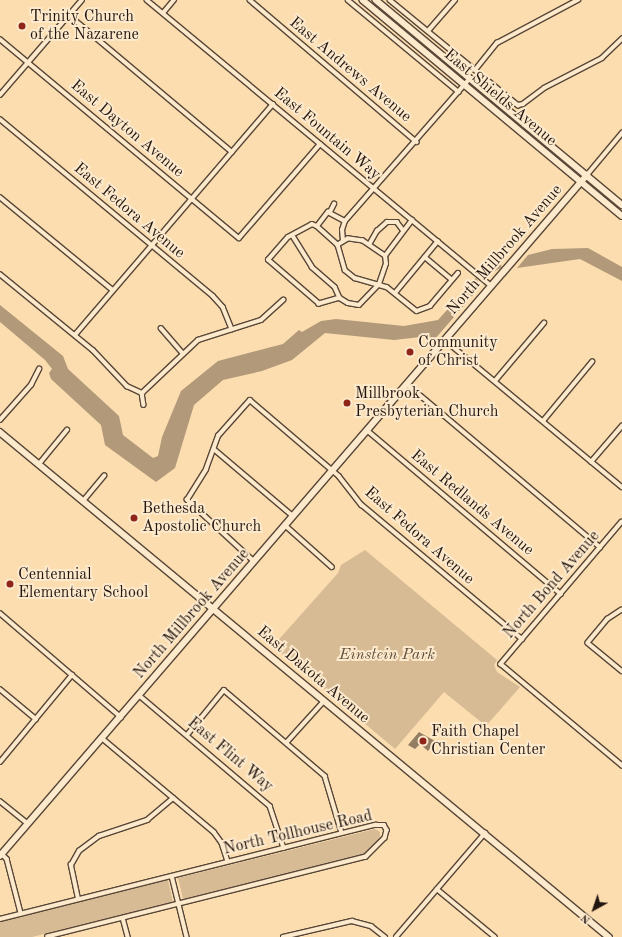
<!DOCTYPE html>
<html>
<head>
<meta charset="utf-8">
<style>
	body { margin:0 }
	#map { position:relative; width:622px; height:937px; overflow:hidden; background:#fcddb0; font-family:"Old Standard TT",serif }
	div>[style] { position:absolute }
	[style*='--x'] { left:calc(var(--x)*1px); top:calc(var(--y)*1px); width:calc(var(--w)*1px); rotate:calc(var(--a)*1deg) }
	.green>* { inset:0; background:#d7bb95 }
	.water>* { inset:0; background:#b29979 }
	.canal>* { height:5px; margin:-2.5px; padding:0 2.5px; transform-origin:2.5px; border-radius:2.5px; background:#b29979 }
	.building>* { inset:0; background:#937d63 }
	.roads { filter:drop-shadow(1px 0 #584737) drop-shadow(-1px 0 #584737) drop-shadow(0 1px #584737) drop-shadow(0 -1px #584737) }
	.street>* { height:3.5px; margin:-1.75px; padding:0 1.75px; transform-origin:1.75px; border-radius:1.75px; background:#fde9cc }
	.secondary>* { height:5.5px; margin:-2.75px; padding:0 2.75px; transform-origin:2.75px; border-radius:2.75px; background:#fde9cc }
	.dots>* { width:11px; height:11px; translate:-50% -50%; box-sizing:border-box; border:2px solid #fde9cc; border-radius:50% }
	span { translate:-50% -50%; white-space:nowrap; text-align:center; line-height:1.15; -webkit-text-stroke:4px #fde9cc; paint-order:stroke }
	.poi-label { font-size:16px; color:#21150f }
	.left { translate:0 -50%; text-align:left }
	.street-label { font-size:16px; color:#21150f }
	.park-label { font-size:16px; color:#614f3e; font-style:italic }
	.north { position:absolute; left:574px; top:889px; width:40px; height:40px; -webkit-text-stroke:3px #fde9cc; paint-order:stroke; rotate:220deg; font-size:11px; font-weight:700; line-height:16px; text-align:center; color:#21150f }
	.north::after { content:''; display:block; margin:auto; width:14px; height:18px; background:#21150f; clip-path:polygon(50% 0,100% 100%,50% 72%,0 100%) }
</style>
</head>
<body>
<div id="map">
	<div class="green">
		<i style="clip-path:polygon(365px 550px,497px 660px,494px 665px,497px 672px,520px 687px,486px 726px,444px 692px,395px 749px,273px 646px,338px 573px,341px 565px)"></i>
		<i style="clip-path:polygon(375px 829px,380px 832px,380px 837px,366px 854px,183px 899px,178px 878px)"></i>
		<i style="clip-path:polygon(168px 880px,173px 902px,32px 937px,0 937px,0 922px)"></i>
	</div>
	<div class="water">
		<i style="clip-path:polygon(588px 248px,622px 267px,622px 281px,580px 259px,517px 268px,528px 255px,552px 249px)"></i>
		<i style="clip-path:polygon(476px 278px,481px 286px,434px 340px,429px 336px,394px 340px,325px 333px,292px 360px,262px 371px,223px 380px,194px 405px,175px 468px,156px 482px,105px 445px,101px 425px,51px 379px,49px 373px,52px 369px,45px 360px,0 322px,0 305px,63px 356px,68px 369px,119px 416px,123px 435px,153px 458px,158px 456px,162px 437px,181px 391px,218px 361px,283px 344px,299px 330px,302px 332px,321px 321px,336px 319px,404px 326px,438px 320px)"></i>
	</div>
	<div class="canal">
		<i style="--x:483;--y:273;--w:17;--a:-25"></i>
	</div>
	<div class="building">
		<i style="clip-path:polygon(419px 732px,435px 741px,428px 751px,420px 744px,415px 749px,408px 745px)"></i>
	</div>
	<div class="roads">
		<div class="street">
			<i style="--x:147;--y:0;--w:447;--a:39.7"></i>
			<i style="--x:250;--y:0;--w:219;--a:40.4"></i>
			<i style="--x:348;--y:0;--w:144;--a:39.7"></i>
			<i style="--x:390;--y:0;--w:166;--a:39.4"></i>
			<i style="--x:518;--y:105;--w:5;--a:-11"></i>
			<i style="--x:523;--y:104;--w:26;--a:-37"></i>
			<i style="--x:544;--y:88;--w:65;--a:-27.3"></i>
			<i style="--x:602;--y:58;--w:28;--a:-44"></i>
			<i style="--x:163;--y:13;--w:17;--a:-50"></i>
			<i style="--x:69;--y:15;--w:213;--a:40"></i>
			<i style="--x:428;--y:31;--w:41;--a:-48.9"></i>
			<i style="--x:0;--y:39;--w:311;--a:39.8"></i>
			<i style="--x:239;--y:238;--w:124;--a:-49.2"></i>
			<i style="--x:475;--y:70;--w:35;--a:-51"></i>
			<i style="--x:497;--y:43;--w:92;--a:-28"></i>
			<i style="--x:0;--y:95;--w:125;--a:-49.2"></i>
			<i style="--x:0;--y:119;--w:277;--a:39.7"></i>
			<i style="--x:213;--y:296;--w:15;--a:48"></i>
			<i style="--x:223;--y:307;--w:24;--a:68"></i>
			<i style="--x:587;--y:175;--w:55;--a:-50.2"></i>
			<i style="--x:0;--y:197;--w:146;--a:39.5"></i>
			<i style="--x:330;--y:212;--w:9;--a:-63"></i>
			<i style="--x:317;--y:226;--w:18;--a:-52"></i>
			<i style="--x:328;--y:212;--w:19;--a:28"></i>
			<i style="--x:293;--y:236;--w:36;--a:58"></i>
			<i style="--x:312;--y:267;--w:30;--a:41"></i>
			<i style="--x:335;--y:287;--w:12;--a:66"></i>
			<i style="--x:340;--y:298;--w:9;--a:32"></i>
			<i style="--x:348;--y:303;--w:11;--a:10"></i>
			<i style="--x:359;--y:305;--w:29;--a:-46"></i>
			<i style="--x:379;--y:284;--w:21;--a:-71"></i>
			<i style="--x:386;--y:264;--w:8;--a:-97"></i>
			<i style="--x:385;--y:256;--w:27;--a:-146"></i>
			<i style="--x:363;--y:241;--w:15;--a:-172"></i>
			<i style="--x:348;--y:239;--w:12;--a:149"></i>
			<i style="--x:343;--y:241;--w:11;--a:-95"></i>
			<i style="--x:342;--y:230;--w:9;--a:-72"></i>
			<i style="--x:345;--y:221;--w:190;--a:-48.8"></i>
			<i style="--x:370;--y:243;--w:14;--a:-60"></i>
			<i style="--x:377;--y:231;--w:13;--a:-42"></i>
			<i style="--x:387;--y:222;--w:10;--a:0"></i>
			<i style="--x:397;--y:222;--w:10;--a:53"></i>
			<i style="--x:385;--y:256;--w:45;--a:-53.1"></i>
			<i style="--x:425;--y:257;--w:35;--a:40"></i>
			<i style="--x:0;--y:274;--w:120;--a:39.3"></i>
			<i style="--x:93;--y:350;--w:50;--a:46.6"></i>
			<i style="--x:127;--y:386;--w:17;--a:25"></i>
			<i style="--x:395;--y:293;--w:67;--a:-50.4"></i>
			<i style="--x:340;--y:298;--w:22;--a:164"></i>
			<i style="--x:319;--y:304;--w:67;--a:-139.2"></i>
			<i style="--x:268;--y:260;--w:30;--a:-49"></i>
			<i style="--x:288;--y:237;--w:27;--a:-28"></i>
			<i style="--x:312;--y:224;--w:5;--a:22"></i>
			<i style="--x:317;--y:226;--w:28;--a:42"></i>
			<i style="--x:338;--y:245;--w:26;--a:74"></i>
			<i style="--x:345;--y:270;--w:13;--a:39"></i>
			<i style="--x:355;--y:278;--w:33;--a:16"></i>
			<i style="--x:387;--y:287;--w:38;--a:39"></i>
			<i style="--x:417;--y:311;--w:14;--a:-21"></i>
			<i style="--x:430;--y:306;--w:43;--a:-49.7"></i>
			<i style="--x:161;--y:328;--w:33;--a:49"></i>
			<i style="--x:75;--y:335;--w:304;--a:-49.4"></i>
			<i style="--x:445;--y:340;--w:230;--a:39.7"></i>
			<i style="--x:495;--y:381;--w:76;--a:-49.8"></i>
			<i style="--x:407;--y:384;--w:253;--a:40.2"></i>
			<i style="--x:142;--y:393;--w:77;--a:-43.4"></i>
			<i style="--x:198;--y:340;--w:66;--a:-17.6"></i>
			<i style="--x:261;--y:320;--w:30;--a:-42"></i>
			<i style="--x:142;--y:393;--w:12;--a:81"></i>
			<i style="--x:0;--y:420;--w:47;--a:-48.5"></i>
			<i style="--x:31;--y:385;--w:18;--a:-63"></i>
			<i style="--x:543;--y:421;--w:77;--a:-50.3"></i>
			<i style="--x:367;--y:430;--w:254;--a:40.2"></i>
			<i style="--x:214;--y:449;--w:104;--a:40.3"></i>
			<i style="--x:591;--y:462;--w:48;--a:-49.3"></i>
			<i style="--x:39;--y:464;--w:44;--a:-50.5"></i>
			<i style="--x:83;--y:501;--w:33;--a:-50"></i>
			<i style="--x:622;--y:522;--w:187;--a:130.4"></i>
			<i style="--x:501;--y:664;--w:158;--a:39.9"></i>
			<i style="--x:285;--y:525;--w:63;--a:41.8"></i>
			<i style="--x:253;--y:561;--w:90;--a:-137.3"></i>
			<i style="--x:187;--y:500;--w:36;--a:-58"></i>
			<i style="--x:206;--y:469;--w:35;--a:-70"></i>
			<i style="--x:218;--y:436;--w:48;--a:-48.4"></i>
			<i style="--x:250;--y:400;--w:117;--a:40.5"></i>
			<i style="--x:339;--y:476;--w:37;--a:52"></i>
			<i style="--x:362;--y:505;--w:209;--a:39.9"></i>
			<i style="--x:622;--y:610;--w:17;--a:147"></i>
			<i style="--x:608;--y:619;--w:31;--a:130"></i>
			<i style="--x:588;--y:643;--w:44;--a:39.5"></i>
			<i style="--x:0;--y:613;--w:160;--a:40.7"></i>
			<i style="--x:0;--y:689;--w:47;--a:39.8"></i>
			<i style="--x:139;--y:695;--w:172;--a:40.3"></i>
			<i style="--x:270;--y:806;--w:44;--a:71.6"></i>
			<i style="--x:187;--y:735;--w:58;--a:-50.6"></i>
			<i style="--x:224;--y:690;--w:133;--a:40.4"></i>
			<i style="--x:325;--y:776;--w:59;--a:73.4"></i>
			<i style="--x:102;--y:738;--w:146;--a:40"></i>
			<i style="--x:214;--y:832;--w:14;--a:54"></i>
			<i style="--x:222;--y:843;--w:19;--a:72"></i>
			<i style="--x:287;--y:742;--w:55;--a:-47.9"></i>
			<i style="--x:0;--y:762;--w:113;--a:-50.4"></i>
			<i style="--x:0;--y:801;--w:36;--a:39"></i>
			<i style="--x:2;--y:854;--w:7;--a:45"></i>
			<i style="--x:7;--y:859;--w:56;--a:75.5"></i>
			<i style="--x:172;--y:876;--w:63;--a:76.2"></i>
			<i style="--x:437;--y:889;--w:75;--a:39.6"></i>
			<i style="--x:78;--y:899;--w:35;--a:-102"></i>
			<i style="--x:71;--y:865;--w:16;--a:-60"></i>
			<i style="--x:79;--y:851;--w:25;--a:-37"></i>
			<i style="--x:99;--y:836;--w:51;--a:-18.4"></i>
			<i style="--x:147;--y:820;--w:34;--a:-40"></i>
			<i style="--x:123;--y:918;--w:20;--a:75"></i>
			<i style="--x:0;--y:919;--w:387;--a:-14.1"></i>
			<i style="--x:375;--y:825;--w:9;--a:0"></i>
			<i style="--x:384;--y:825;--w:6;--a:59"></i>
			<i style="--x:387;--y:830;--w:8;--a:104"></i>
			<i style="--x:385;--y:838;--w:27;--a:135"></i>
			<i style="--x:366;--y:857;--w:328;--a:165.9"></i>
			<i style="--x:283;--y:937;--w:71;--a:-13.1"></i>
			<i style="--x:352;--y:921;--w:20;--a:15"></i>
			<i style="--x:371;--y:926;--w:18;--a:38"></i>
			<i style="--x:396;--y:937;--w:137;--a:-49.4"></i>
		</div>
		<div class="secondary">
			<i style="--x:363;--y:0;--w:337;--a:39.8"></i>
			<i style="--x:376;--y:0;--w:320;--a:39.8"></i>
			<i style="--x:0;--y:432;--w:791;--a:39.67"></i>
			<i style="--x:0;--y:856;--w:899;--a:-49.24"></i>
		</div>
	</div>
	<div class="dots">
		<i style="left:22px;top:26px;background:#8f2418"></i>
		<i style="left:410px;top:352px;background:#8f2418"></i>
		<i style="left:347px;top:403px;background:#8f2418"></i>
		<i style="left:134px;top:518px;background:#8f2418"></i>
		<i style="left:10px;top:584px;background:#8f2418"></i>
		<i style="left:423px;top:741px;background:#8f2418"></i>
	</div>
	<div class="poi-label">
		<span class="left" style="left:30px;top:26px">Trinity Church<br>of the Nazarene</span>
		<span class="left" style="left:418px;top:352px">Community<br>of Christ</span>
		<span class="left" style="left:355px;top:403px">Millbrook<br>Presbyterian Church</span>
		<span class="left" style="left:142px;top:518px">Bethesda<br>Apostolic Church</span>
		<span class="left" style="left:18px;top:584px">Centennial<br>Elementary School</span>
		<span class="left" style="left:431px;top:741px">Faith Chapel<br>Christian Center</span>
	</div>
	<div class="street-label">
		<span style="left:350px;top:70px;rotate:40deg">East Andrews Avenue</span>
		<span style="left:500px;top:98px;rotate:40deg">East Shields Avenue</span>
		<span style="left:127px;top:129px;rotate:40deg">East Dayton Avenue</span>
		<span style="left:327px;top:134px;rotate:40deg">East Fountain Way</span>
		<span style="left:129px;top:211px;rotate:40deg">East Fedora Avenue</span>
		<span style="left:505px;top:250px;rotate:-49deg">North Millbrook Avenue</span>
		<span style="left:472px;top:503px;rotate:40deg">East Redlands Avenue</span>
		<span style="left:419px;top:536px;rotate:41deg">East Fedora Avenue</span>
		<span style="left:552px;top:585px;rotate:-49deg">North Bond Avenue</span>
		<span style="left:192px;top:614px;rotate:-49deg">North Millbrook Avenue</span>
		<span style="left:313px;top:675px;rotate:40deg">East Dakota Avenue</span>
		<span style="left:230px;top:755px;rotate:40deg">East Flint Way</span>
		<span style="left:298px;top:833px;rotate:-13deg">North Tollhouse Road</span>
	</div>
	<div class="park-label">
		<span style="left:387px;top:655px">Einstein Park</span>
	</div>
	<div class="north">N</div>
</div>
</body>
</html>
